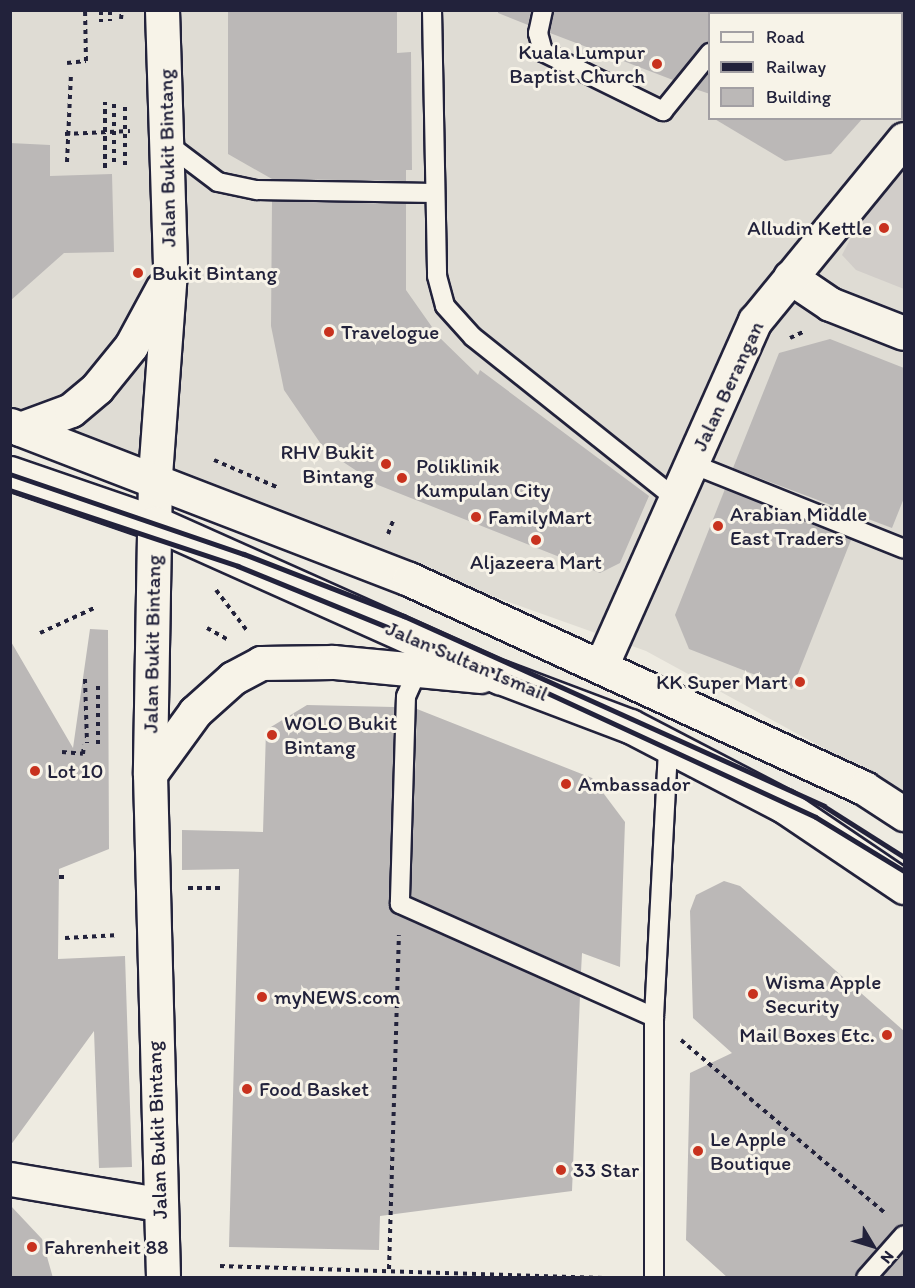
<!DOCTYPE html>
<html>
<head>
<meta charset="utf-8">
<style>
	body { margin:0 }
	#map { position:relative; width:915px; height:1288px; overflow:hidden; background:#eeebe1; font-family:Itim,sans-serif }
	div>[style] { position:absolute }
	[style*='--x'] { left:calc(var(--x)*1px); top:calc(var(--y)*1px); width:calc(var(--w)*1px); rotate:calc(var(--a)*1deg) }
	.built>* { inset:0; background:#dfdcd4 }
	.green>* { inset:0; background:#d1cdc9 }
	.building>* { inset:0; background:#bbb8b7 }
	.path>* { height:4px; margin-top:-2px; transform-origin:0; background:repeating-linear-gradient(90deg,#22223b 0 4.5px,transparent 0 9px) }
	.roads { filter:drop-shadow(2px 0 #22223b) drop-shadow(-2px 0 #22223b) drop-shadow(0 2px #22223b) drop-shadow(0 -2px #22223b) }
	.service>* { height:18px; margin:-9px; padding:0 9px; transform-origin:9px; border-radius:9px; background:#f7f3e8 }
	.minor>* { height:33px; margin:-16.5px; padding:0 16.5px; transform-origin:16.5px; border-radius:16.5px; background:#f7f3e8 }
	.secondary>* { height:33px; margin:-16.5px; padding:0 16.5px; transform-origin:16.5px; border-radius:16.5px; background:#f7f3e8 }
	.rail>* { height:4.5px; margin:-2.25px; padding:0 2.25px; transform-origin:2.25px; border-radius:2.25px; background:#22223b }
	.dots>* { width:16px; height:16px; translate:-50% -50%; box-sizing:border-box; border:3px solid #f7f3e8; border-radius:50% }
	span { translate:-50% -50%; white-space:nowrap; text-align:center; line-height:1.15; -webkit-text-stroke:6px #f7f3e8; paint-order:stroke }
	.poi-label { font-size:21px; color:#22223b }
	.right { translate:-100% -50%; text-align:right }
	.left { translate:0 -50%; text-align:left }
	.street-label { font-size:21px; color:#22223b }
	.frame { position:absolute; inset:0; border:12px solid #22223b; pointer-events:none }
	.legend { position:absolute; left:708px; top:12px; width:195px; height:108px; box-sizing:border-box; background:#f7f3e8; border:2px solid #a29fa3; margin:0; padding:8px 10px; list-style:none; font-size:18px; color:#22223b }
	.legend li { display:flex; align-items:center; gap:12px; height:30px }
	.legend b { width:30px; border:2px solid #a29fa3 }
	.north { position:absolute; left:843px; top:1216px; width:60px; height:60px; -webkit-text-stroke:4px #f7f3e8; paint-order:stroke; rotate:128deg; font-size:16px; font-weight:700; line-height:24px; text-align:center; color:#22223b }
	.north::after { content:''; display:block; margin:auto; width:21px; height:27px; background:#22223b; clip-path:polygon(50% 0,100% 100%,50% 72%,0 100%) }
</style>
</head>
<body>
<div id="map">
	<div class="built">
		<i style="clip-path:polygon(evenodd,11px 11px,904px 11px,904px 792px,646px 651px,11px 424px,11px 11px,710px 14px,902px 14px,902px 118px,710px 118px,710px 14px)"></i>
	</div>
	<div class="green">
		<i style="clip-path:polygon(904px 168px,904px 289px,856px 270px,842px 255px,856px 228px)"></i>
	</div>
	<div class="building">
		<i style="clip-path:polygon(228px 10px,397px 10px,397px 53px,411px 52px,412px 170px,406px 170px,406px 181px,272px 179px,228px 154px)"></i>
		<i style="clip-path:polygon(498px 10px,531px 10px,528px 25px,498px 13px)"></i>
		<i style="clip-path:polygon(554px 10px,710px 10px,710px 42px,673px 80px,550px 33px)"></i>
		<i style="clip-path:polygon(710px 71px,710px 94px,695px 89px)"></i>
		<i style="clip-path:polygon(713px 118px,863px 118px,831px 154px,785px 161px)"></i>
		<i style="clip-path:polygon(10px 143px,50px 145px,50px 176px,112px 174px,114px 252px,64px 253px,10px 301px)"></i>
		<i style="clip-path:polygon(272px 201px,406px 204px,406px 290px,439px 337px,478px 375px,480px 370px,649px 496px,620px 563px,600px 573px,378px 485px,325px 450px,284px 390px,271px 326px)"></i>
		<i style="clip-path:polygon(830px 339px,904px 368px,904px 498px,892px 528px,733px 468px,779px 353px)"></i>
		<i style="clip-path:polygon(725px 489px,851px 540px,792px 689px,689px 649px,675px 615px)"></i>
		<i style="clip-path:polygon(90px 629px,108px 630px,109px 849px,59px 869px,58px 959px,125px 956px,132px 1167px,99px 1168px,94px 1031px,10px 1146px,10px 640px,73px 748px)"></i>
		<i style="clip-path:polygon(307px 705px,394px 707px,391px 910px,580px 996px,572px 1191px,380px 1216px,379px 1250px,229px 1247px,239px 869px,182px 870px,182px 830px,263px 832px,266px 730px)"></i>
		<i style="clip-path:polygon(417px 709px,592px 778px,625px 822px,620px 967px,582px 953px,581px 972px,411px 897px)"></i>
		<i style="clip-path:polygon(724px 881px,740px 886px,904px 1031px,904px 1224px,855px 1278px,728px 1278px,686px 1240px,690px 1073px,732px 1053px,693px 1018px,690px 911px,696px 895px)"></i>
		<i style="clip-path:polygon(10px 1205px,42px 1239px,53px 1278px,10px 1278px)"></i>
		<i style="clip-path:polygon(904px 1251px,904px 1278px,881px 1278px)"></i>
	</div>
	<div class="path">
		<i style="--x:101;--y:10;--w:12;--a:90"></i>
		<i style="--x:110;--y:10;--w:11;--a:90"></i>
		<i style="--x:121;--y:19;--w:9;--a:-84"></i>
		<i style="--x:67;--y:63;--w:19;--a:-6"></i>
		<i style="--x:86;--y:61;--w:51;--a:-91.1"></i>
		<i style="--x:114;--y:104;--w:61;--a:90"></i>
		<i style="--x:65;--y:134;--w:65;--a:-2.6"></i>
		<i style="--x:67;--y:162;--w:88;--a:-87.4"></i>
		<i style="--x:125;--y:165;--w:62;--a:-90"></i>
		<i style="--x:105;--y:168;--w:66;--a:-90"></i>
		<i style="--x:790;--y:338;--w:17;--a:-25"></i>
		<i style="--x:214;--y:460;--w:71;--a:23.3"></i>
		<i style="--x:388;--y:534;--w:17;--a:-69"></i>
		<i style="--x:216;--y:590;--w:53;--a:52.7"></i>
		<i style="--x:207;--y:628;--w:23;--a:29"></i>
		<i style="--x:40;--y:633;--w:60;--a:-24.8"></i>
		<i style="--x:85;--y:679;--w:64;--a:88.2"></i>
		<i style="--x:98;--y:744;--w:62;--a:-90"></i>
		<i style="--x:62;--y:752;--w:21;--a:5"></i>
		<i style="--x:83;--y:754;--w:9;--a:-84"></i>
		<i style="--x:59;--y:877;--w:5;--a:0"></i>
		<i style="--x:188;--y:888;--w:32;--a:0"></i>
		<i style="--x:65;--y:938;--w:54;--a:-3.2"></i>
		<i style="--x:681;--y:1040;--w:269;--a:40.3"></i>
		<i style="--x:220;--y:1266;--w:392;--a:1.8"></i>
		<i style="--x:389;--y:1269;--w:334;--a:-88.3"></i>
	</div>
	<div class="roads">
		<div class="service">
			<i style="--x:432;--y:10;--w:266;--a:88.9"></i>
			<i style="--x:437;--y:276;--w:31;--a:75"></i>
			<i style="--x:445;--y:306;--w:42;--a:47.9"></i>
			<i style="--x:473;--y:337;--w:260;--a:38.6"></i>
			<i style="--x:543;--y:10;--w:24;--a:102"></i>
			<i style="--x:538;--y:33;--w:20;--a:75"></i>
			<i style="--x:543;--y:52;--w:134;--a:26.2"></i>
			<i style="--x:663;--y:111;--w:75;--a:-51"></i>
			<i style="--x:741;--y:14;--w:4;--a:-63"></i>
			<i style="--x:169;--y:145;--w:61;--a:37.1"></i>
			<i style="--x:218;--y:182;--w:40;--a:12"></i>
			<i style="--x:257;--y:190;--w:177;--a:1"></i>
			<i style="--x:692;--y:464;--w:228;--a:21.8"></i>
			<i style="--x:416;--y:674;--w:24;--a:114"></i>
			<i style="--x:406;--y:696;--w:208;--a:91.7"></i>
			<i style="--x:400;--y:904;--w:278;--a:24"></i>
			<i style="--x:654;--y:1278;--w:261;--a:-90"></i>
			<i style="--x:654;--y:1017;--w:271;--a:-87"></i>
			<i style="--x:866;--y:1278;--w:57;--a:-48.5"></i>
		</div>
		<div class="minor">
			<i style="--x:790;--y:277;--w:48;--a:34"></i>
			<i style="--x:830;--y:304;--w:79;--a:21.4"></i>
			<i style="--x:602;--y:664;--w:376;--a:-66"></i>
			<i style="--x:755;--y:321;--w:235;--a:-50.7"></i>
			<i style="--x:10;--y:1179;--w:150;--a:9.6"></i>
		</div>
		<div class="secondary">
			<i style="--x:162;--y:10;--w:261;--a:88.2"></i>
			<i style="--x:170;--y:271;--w:207;--a:94.2"></i>
			<i style="--x:155;--y:477;--w:297;--a:91"></i>
			<i style="--x:150;--y:774;--w:504;--a:88.52"></i>
			<i style="--x:10;--y:425;--w:428;--a:21.1"></i>
			<i style="--x:409;--y:579;--w:501;--a:24.67"></i>
			<i style="--x:864;--y:788;--w:48;--a:33"></i>
			<i style="--x:20;--y:429;--w:54;--a:-20.4"></i>
			<i style="--x:71;--y:410;--w:34;--a:-40"></i>
			<i style="--x:97;--y:388;--w:54;--a:-51"></i>
			<i style="--x:131;--y:346;--w:65;--a:-61.5"></i>
			<i style="--x:10;--y:473;--w:153;--a:19"></i>
			<i style="--x:155;--y:523;--w:378;--a:24.1"></i>
			<i style="--x:500;--y:677;--w:139;--a:20.7"></i>
			<i style="--x:630;--y:726;--w:174;--a:27.5"></i>
			<i style="--x:784;--y:806;--w:145;--a:34"></i>
			<i style="--x:150;--y:774;--w:77;--a:-54"></i>
			<i style="--x:195;--y:712;--w:51;--a:-41.8"></i>
			<i style="--x:233;--y:678;--w:32;--a:-28"></i>
			<i style="--x:261;--y:663;--w:72;--a:-0.8"></i>
			<i style="--x:333;--y:662;--w:148;--a:5.4"></i>
		</div>
	</div>
	<div class="rail">
		<i style="--x:10;--y:474;--w:247;--a:18.9"></i>
		<i style="--x:244;--y:554;--w:172;--a:21.2"></i>
		<i style="--x:404;--y:616;--w:461;--a:24.3"></i>
		<i style="--x:824;--y:806;--w:95;--a:32.5"></i>
		<i style="--x:10;--y:490;--w:240;--a:18.4"></i>
		<i style="--x:238;--y:566;--w:323;--a:22.2"></i>
		<i style="--x:537;--y:688;--w:307;--a:24.8"></i>
		<i style="--x:816;--y:817;--w:103;--a:31.5"></i>
	</div>
	<div class="dots">
		<i style="left:657px;top:64px;background:#c8321e"></i>
		<i style="left:884px;top:228px;background:#c8321e"></i>
		<i style="left:138px;top:273px;background:#c8321e"></i>
		<i style="left:329px;top:332px;background:#c8321e"></i>
		<i style="left:386px;top:464px;background:#c8321e"></i>
		<i style="left:402px;top:478px;background:#c8321e"></i>
		<i style="left:476px;top:517px;background:#c8321e"></i>
		<i style="left:718px;top:526px;background:#c8321e"></i>
		<i style="left:536px;top:540px;background:#c8321e"></i>
		<i style="left:800px;top:682px;background:#c8321e"></i>
		<i style="left:272px;top:735px;background:#c8321e"></i>
		<i style="left:35px;top:771px;background:#c8321e"></i>
		<i style="left:566px;top:784px;background:#c8321e"></i>
		<i style="left:753px;top:994px;background:#c8321e"></i>
		<i style="left:262px;top:997px;background:#c8321e"></i>
		<i style="left:887px;top:1035px;background:#c8321e"></i>
		<i style="left:247px;top:1089px;background:#c8321e"></i>
		<i style="left:698px;top:1151px;background:#c8321e"></i>
		<i style="left:561px;top:1170px;background:#c8321e"></i>
		<i style="left:32px;top:1247px;background:#c8321e"></i>
	</div>
	<div class="poi-label">
		<span class="right" style="left:645px;top:64px">Kuala Lumpur<br>Baptist Church</span>
		<span class="right" style="left:872px;top:228px">Alludin Kettle</span>
		<span class="left" style="left:152px;top:273px">Bukit Bintang</span>
		<span class="left" style="left:341px;top:332px">Travelogue</span>
		<span class="right" style="left:374px;top:464px">RHV Bukit<br>Bintang</span>
		<span class="left" style="left:416px;top:478px">Poliklinik<br>Kumpulan City</span>
		<span class="left" style="left:730px;top:526px">Arabian Middle<br>East Traders</span>
		<span class="left" style="left:488px;top:517px">FamilyMart</span>
		<span style="left:536px;top:562px">Aljazeera Mart</span>
		<span class="right" style="left:788px;top:682px">KK Super Mart</span>
		<span class="left" style="left:284px;top:735px">WOLO Bukit<br>Bintang</span>
		<span class="left" style="left:47px;top:771px">Lot 10</span>
		<span class="left" style="left:578px;top:784px">Ambassador</span>
		<span class="left" style="left:765px;top:994px">Wisma Apple<br>Security</span>
		<span class="left" style="left:274px;top:997px">myNEWS.com</span>
		<span class="right" style="left:875px;top:1035px">Mail Boxes Etc.</span>
		<span class="left" style="left:259px;top:1089px">Food Basket</span>
		<span class="left" style="left:710px;top:1151px">Le Apple<br>Boutique</span>
		<span class="left" style="left:573px;top:1170px">33 Star</span>
		<span class="left" style="left:44px;top:1247px">Fahrenheit 88</span>
	</div>
	<div class="street-label">
		<span style="left:167px;top:158px;rotate:-91deg">Jalan Bukit Bintang</span>
		<span style="left:728px;top:386px;rotate:-65deg">Jalan Berangan</span>
		<span style="left:152px;top:644px;rotate:-89deg">Jalan Bukit Bintang</span>
		<span style="left:467px;top:661px;rotate:23deg">Jalan Sultan Ismail</span>
		<span style="left:157px;top:1130px;rotate:-92deg">Jalan Bukit Bintang</span>
	</div>
	<div class="frame"></div>
	<ul class="legend">
	<li><b style="height:8px;background:#f7f3e8"></b>Road</li>
	<li><b style="height:8px;background:#22223b"></b>Railway</li>
	<li><b style="height:16px;background:#bbb8b7"></b>Building</li>
	</ul>
	<div class="north">N</div>
</div>
</body>
</html>
